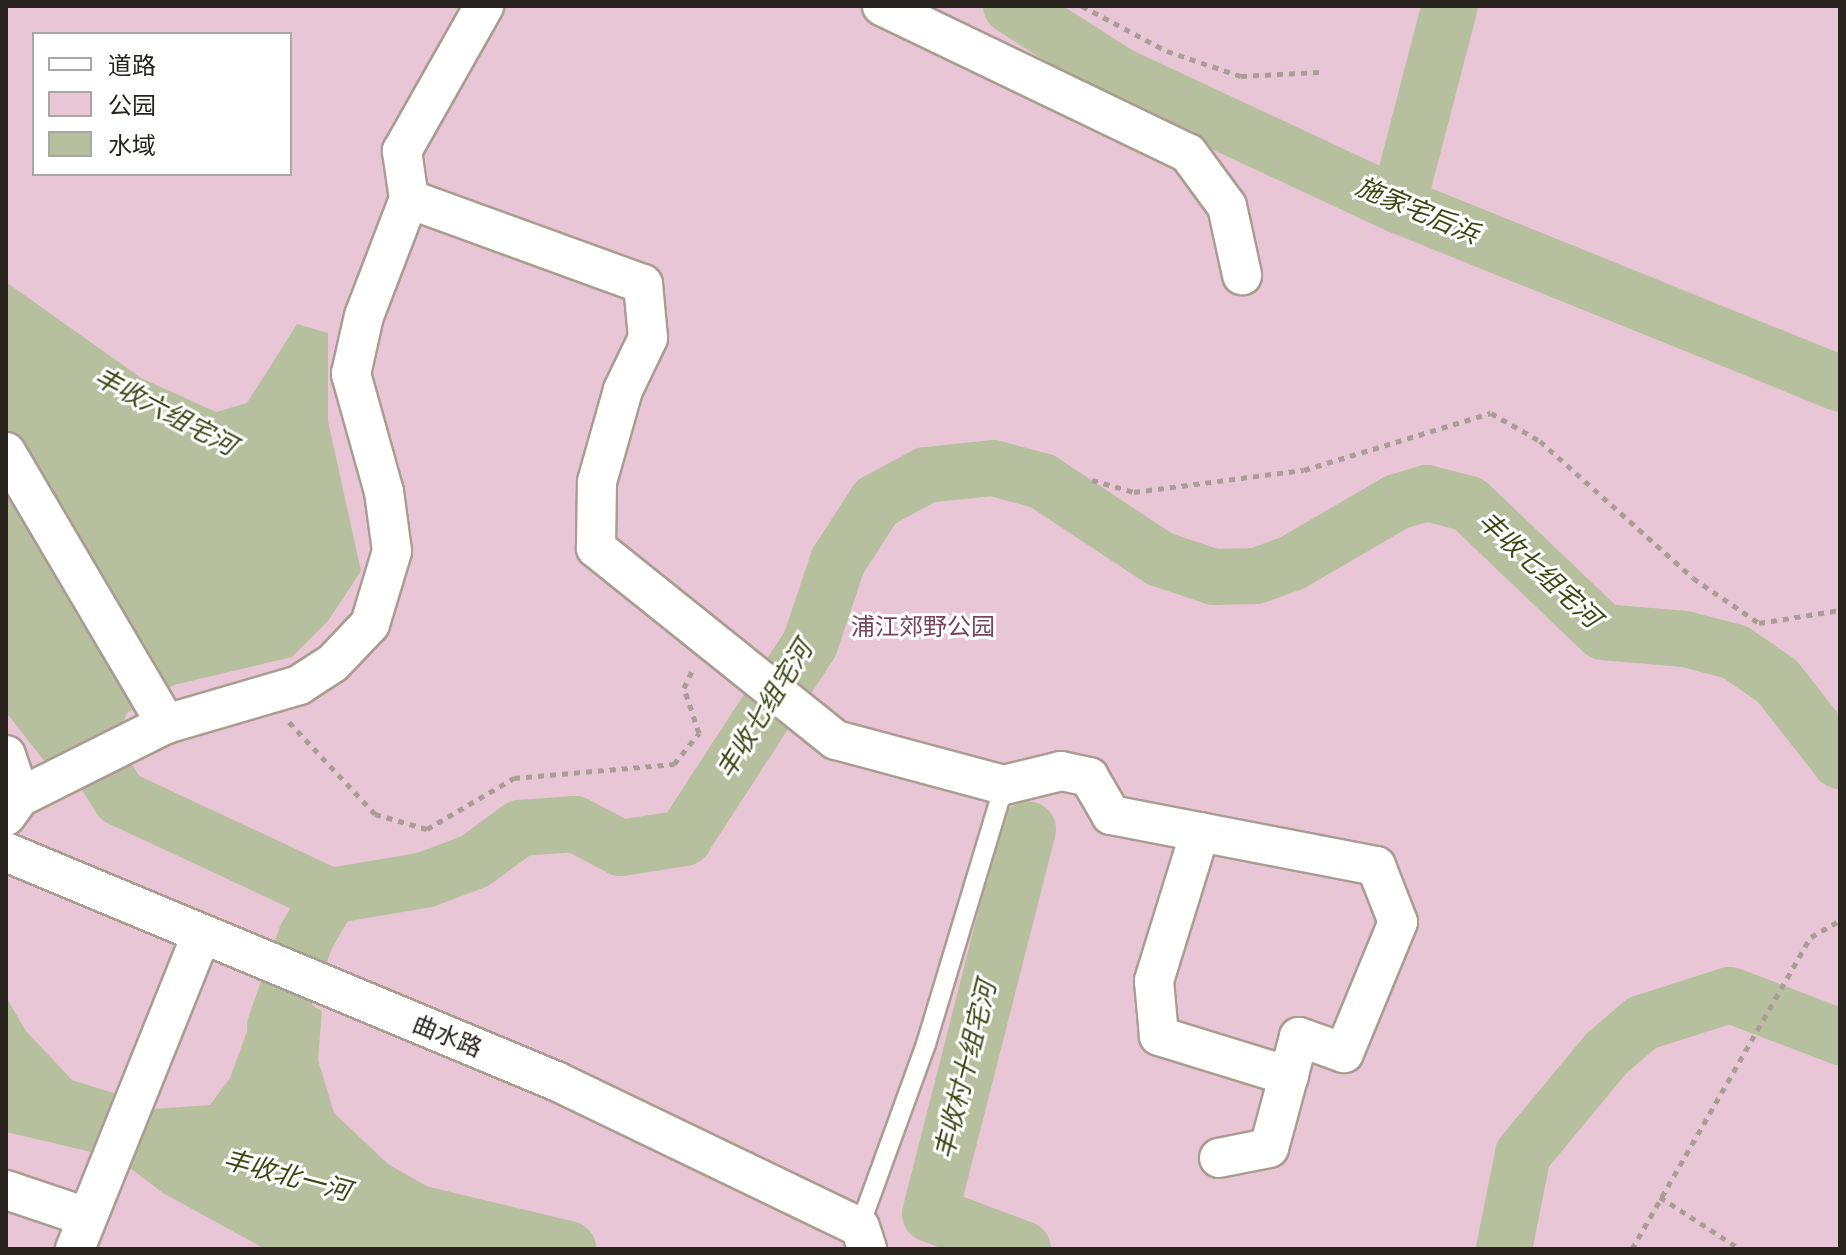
<!DOCTYPE html>
<html>
<head>
<meta charset="utf-8">
<style>
	body { margin:0 }
	#map { position:relative; width:1846px; height:1255px; overflow:hidden; background:#faeadf; font-family:"Nunito Sans","Noto Sans SC",sans-serif }
	div>[style] { position:absolute }
	[style*='--x'] { left:calc(var(--x)*1px); top:calc(var(--y)*1px); width:calc(var(--w)*1px); rotate:calc(var(--a)*1deg) }
	.green>* { inset:0; background:#e9c6d6 }
	.water>* { inset:0; background:#b6c09e }
	.river>* { height:56px; margin:-28px; padding:0 28px; transform-origin:28px; border-radius:28px; background:#b6c09e }
	.path>* { height:5px; margin-top:-2.5px; transform-origin:0; background:repeating-linear-gradient(90deg,#a99d95 0 6px,transparent 0 12px) }
	.roads { filter:drop-shadow(2px 0 #ab9c92) drop-shadow(-2px 0 #ab9c92) drop-shadow(0 2px #ab9c92) drop-shadow(0 -2px #ab9c92) }
	.service>* { height:18px; margin:-9px; padding:0 9px; transform-origin:9px; border-radius:9px; background:#fff }
	.minor>* { height:38px; margin:-19px; padding:0 19px; transform-origin:19px; border-radius:19px; background:#fff }
	span { translate:-50% -50%; white-space:nowrap; text-align:center; line-height:1.15; -webkit-text-stroke:6px #fff; paint-order:stroke }
	.park-label { font-size:24px; color:#76445d }
	.street-label { font-size:24px; color:#29231f }
	.water-label { font-size:26px; color:#3b4812; font-style:italic }
	.frame { position:absolute; inset:0; border:8px solid #29231f; pointer-events:none }
	.legend { position:absolute; left:32px; top:32px; width:260px; height:144px; box-sizing:border-box; background:#fff; border:2px solid #a9a7a5; margin:0; padding:10px 14px; list-style:none; font-size:24px; color:#29231f }
	.legend li { display:flex; align-items:center; gap:16px; height:40px }
	.legend b { width:40px; border:2px solid #a9a7a5 }
</style>
</head>
<body>
<div id="map">
	<div class="green">
		<i style="clip-path:polygon(evenodd,6px 6px,1840px 6px,1840px 1249px,6px 1249px,6px 6px,34px 34px,290px 34px,290px 174px,34px 174px,34px 34px)"></i>
	</div>
	<div class="water">
		<i style="clip-path:polygon(6px 282px,141px 378px,216px 412px,247px 403px,297px 324px,328px 333px,328px 421px,361px 571px,328px 621px,292px 657px,174px 685px,127px 713px,120px 732px,48px 766px,6px 712px)"></i>
		<i style="clip-path:polygon(266px 979px,322px 1011px,318px 1060px,334px 1113px,388px 1164px,446px 1197px,492px 1208px,478px 1249px,265px 1249px,163px 1193px,118px 1159px,139px 1110px,210px 1105px,230px 1078px)"></i>
		<i style="clip-path:polygon(6px 997px,26px 1031px,72px 1080px,120px 1095px,96px 1153px,6px 1132px)"></i>
	</div>
	<div class="river">
		<i style="--x:1011;--y:6;--w:130;--a:32.5"></i>
		<i style="--x:1121;--y:76;--w:306;--a:25"></i>
		<i style="--x:1398;--y:205;--w:477;--a:22"></i>
		<i style="--x:1398;--y:205;--w:206;--a:-75.4"></i>
		<i style="--x:6;--y:679;--w:80;--a:32.7"></i>
		<i style="--x:73;--y:722;--w:89;--a:58.3"></i>
		<i style="--x:120;--y:798;--w:232;--a:25"></i>
		<i style="--x:330;--y:896;--w:96;--a:-9.6"></i>
		<i style="--x:425;--y:880;--w:53;--a:-20.8"></i>
		<i style="--x:475;--y:861;--w:56;--a:-36.3"></i>
		<i style="--x:520;--y:828;--w:55;--a:-4.2"></i>
		<i style="--x:575;--y:824;--w:52;--a:27.6"></i>
		<i style="--x:621;--y:848;--w:64;--a:-9"></i>
		<i style="--x:684;--y:838;--w:231;--a:-57"></i>
		<i style="--x:810;--y:644;--w:88;--a:-71.4"></i>
		<i style="--x:838;--y:561;--w:70;--a:-57.2"></i>
		<i style="--x:876;--y:502;--w:57;--a:-28.4"></i>
		<i style="--x:926;--y:475;--w:67;--a:-6"></i>
		<i style="--x:993;--y:468;--w:51;--a:14.9"></i>
		<i style="--x:1042;--y:481;--w:141;--a:33.5"></i>
		<i style="--x:1160;--y:559;--w:57;--a:18.4"></i>
		<i style="--x:1214;--y:577;--w:42;--a:-1.4"></i>
		<i style="--x:1256;--y:576;--w:38;--a:-20"></i>
		<i style="--x:1292;--y:563;--w:121;--a:-30.2"></i>
		<i style="--x:1397;--y:502;--w:31;--a:-17"></i>
		<i style="--x:1427;--y:493;--w:43;--a:14.7"></i>
		<i style="--x:1469;--y:504;--w:185;--a:43.7"></i>
		<i style="--x:1603;--y:632;--w:82;--a:4.9"></i>
		<i style="--x:1685;--y:639;--w:52;--a:14.6"></i>
		<i style="--x:1735;--y:652;--w:51;--a:34.6"></i>
		<i style="--x:1777;--y:681;--w:102;--a:51.8"></i>
		<i style="--x:275;--y:1026;--w:94;--a:-70.8"></i>
		<i style="--x:306;--y:937;--w:48;--a:-59.7"></i>
		<i style="--x:410;--y:1211;--w:163;--a:13.5"></i>
		<i style="--x:1023;--y:1249;--w:99;--a:-159.4"></i>
		<i style="--x:930;--y:1214;--w:397;--a:-75.7"></i>
		<i style="--x:1504;--y:1249;--w:97;--a:-78.7"></i>
		<i style="--x:1523;--y:1154;--w:131;--a:-50.3"></i>
		<i style="--x:1607;--y:1053;--w:46;--a:-40.6"></i>
		<i style="--x:1642;--y:1023;--w:92;--a:-17.7"></i>
		<i style="--x:1730;--y:995;--w:118;--a:20.9"></i>
	</div>
	<div class="path">
		<i style="--x:1082;--y:6;--w:96;--a:27.9"></i>
		<i style="--x:1167;--y:51;--w:78;--a:18.7"></i>
		<i style="--x:1241;--y:76;--w:78;--a:-2.9"></i>
		<i style="--x:1092;--y:480;--w:44;--a:15.9"></i>
		<i style="--x:1134;--y:492;--w:171;--a:-7.4"></i>
		<i style="--x:1304;--y:470;--w:195;--a:-17"></i>
		<i style="--x:1491;--y:413;--w:56;--a:29.7"></i>
		<i style="--x:1540;--y:441;--w:205;--a:41.8"></i>
		<i style="--x:1693;--y:578;--w:80;--a:34.3"></i>
		<i style="--x:1759;--y:623;--w:82;--a:-9.1"></i>
		<i style="--x:289;--y:722;--w:126;--a:46.9"></i>
		<i style="--x:375;--y:814;--w:54;--a:16.1"></i>
		<i style="--x:427;--y:829;--w:101;--a:-30.4"></i>
		<i style="--x:514;--y:778;--w:161;--a:-5"></i>
		<i style="--x:674;--y:764;--w:40;--a:-51"></i>
		<i style="--x:699;--y:733;--w:47;--a:-108.4"></i>
		<i style="--x:684;--y:688;--w:23;--a:-65"></i>
		<i style="--x:1660;--y:1197;--w:95;--a:33"></i>
		<i style="--x:1632;--y:1249;--w:360;--a:-60.2"></i>
		<i style="--x:1811;--y:937;--w:34;--a:-30"></i>
	</div>
	<div class="roads">
		<div class="service">
			<i style="--x:858;--y:1231;--w:199;--a:-70"></i>
			<i style="--x:926;--y:1044;--w:270;--a:-73.2"></i>
		</div>
		<div class="minor">
			<i style="--x:882;--y:6;--w:339;--a:25.7"></i>
			<i style="--x:1188;--y:153;--w:66;--a:53.7"></i>
			<i style="--x:1227;--y:206;--w:71;--a:77.7"></i>
			<i style="--x:409;--y:199;--w:249;--a:20"></i>
			<i style="--x:643;--y:284;--w:54;--a:84.7"></i>
			<i style="--x:648;--y:338;--w:58;--a:115.7"></i>
			<i style="--x:623;--y:390;--w:96;--a:105.8"></i>
			<i style="--x:597;--y:482;--w:66;--a:90.9"></i>
			<i style="--x:596;--y:548;--w:307;--a:38.7"></i>
			<i style="--x:836;--y:740;--w:174;--a:15"></i>
			<i style="--x:1004;--y:785;--w:59;--a:-13.8"></i>
			<i style="--x:1061;--y:771;--w:29;--a:12"></i>
			<i style="--x:1089;--y:777;--w:44;--a:59.9"></i>
			<i style="--x:1111;--y:815;--w:270;--a:10.9"></i>
			<i style="--x:1376;--y:866;--w:60;--a:68.6"></i>
			<i style="--x:1398;--y:922;--w:142;--a:112.4"></i>
			<i style="--x:1344;--y:1053;--w:48;--a:-160.4"></i>
			<i style="--x:1299;--y:1037;--w:115;--a:105.1"></i>
			<i style="--x:1269;--y:1148;--w:51;--a:168.7"></i>
			<i style="--x:6;--y:452;--w:316;--a:59.5"></i>
			<i style="--x:6;--y:755;--w:44;--a:71.6"></i>
			<i style="--x:6;--y:816;--w:24;--a:-54"></i>
			<i style="--x:20;--y:797;--w:163;--a:-26.6"></i>
			<i style="--x:166;--y:724;--w:139;--a:-16.3"></i>
			<i style="--x:299;--y:685;--w:40;--a:-32.9"></i>
			<i style="--x:333;--y:663;--w:54;--a:-46.5"></i>
			<i style="--x:370;--y:624;--w:76;--a:-73.2"></i>
			<i style="--x:392;--y:551;--w:60;--a:-97.7"></i>
			<i style="--x:384;--y:492;--w:123;--a:-105.6"></i>
			<i style="--x:351;--y:374;--w:59;--a:-77.4"></i>
			<i style="--x:364;--y:316;--w:125;--a:-69"></i>
			<i style="--x:409;--y:199;--w:49;--a:-98.3"></i>
			<i style="--x:402;--y:151;--w:167;--a:-60.5"></i>
			<i style="--x:1200;--y:832;--w:156;--a:107.2"></i>
			<i style="--x:1154;--y:981;--w:55;--a:84.8"></i>
			<i style="--x:1159;--y:1036;--w:136;--a:17.1"></i>
			<i style="--x:6;--y:852;--w:596;--a:22.61"></i>
			<i style="--x:556;--y:1081;--w:337;--a:25.7"></i>
			<i style="--x:860;--y:1227;--w:23;--a:72"></i>
			<i style="--x:6;--y:1190;--w:84;--a:18.6"></i>
			<i style="--x:75;--y:1249;--w:338;--a:-68.1"></i>
		</div>
	</div>
	<div class="park-label">
		<span style="left:923px;top:628px">浦江郊野公园</span>
	</div>
	<div class="street-label">
		<span style="left:447px;top:1037px;rotate:22deg">曲水路</span>
	</div>
	<div class="water-label">
		<span style="left:1417px;top:211px;rotate:23deg">施家宅后浜</span>
		<span style="left:165px;top:412px;rotate:28deg">丰收六组宅河</span>
		<span style="left:1539px;top:570px;rotate:43deg">丰收七组宅河</span>
		<span style="left:765px;top:710px;rotate:-58deg">丰收七组宅河</span>
		<span style="left:966px;top:1070px;rotate:-76deg">丰收村十组宅河</span>
		<span style="left:287px;top:1176px;rotate:15deg">丰收北一河</span>
	</div>
	<div class="frame"></div>
	<ul class="legend">
	<li><b style="height:10px;background:#fff"></b>道路</li>
	<li><b style="height:22px;background:#e9c6d6"></b>公园</li>
	<li><b style="height:22px;background:#b6c09e"></b>水域</li>
	</ul>
</div>
</body>
</html>
